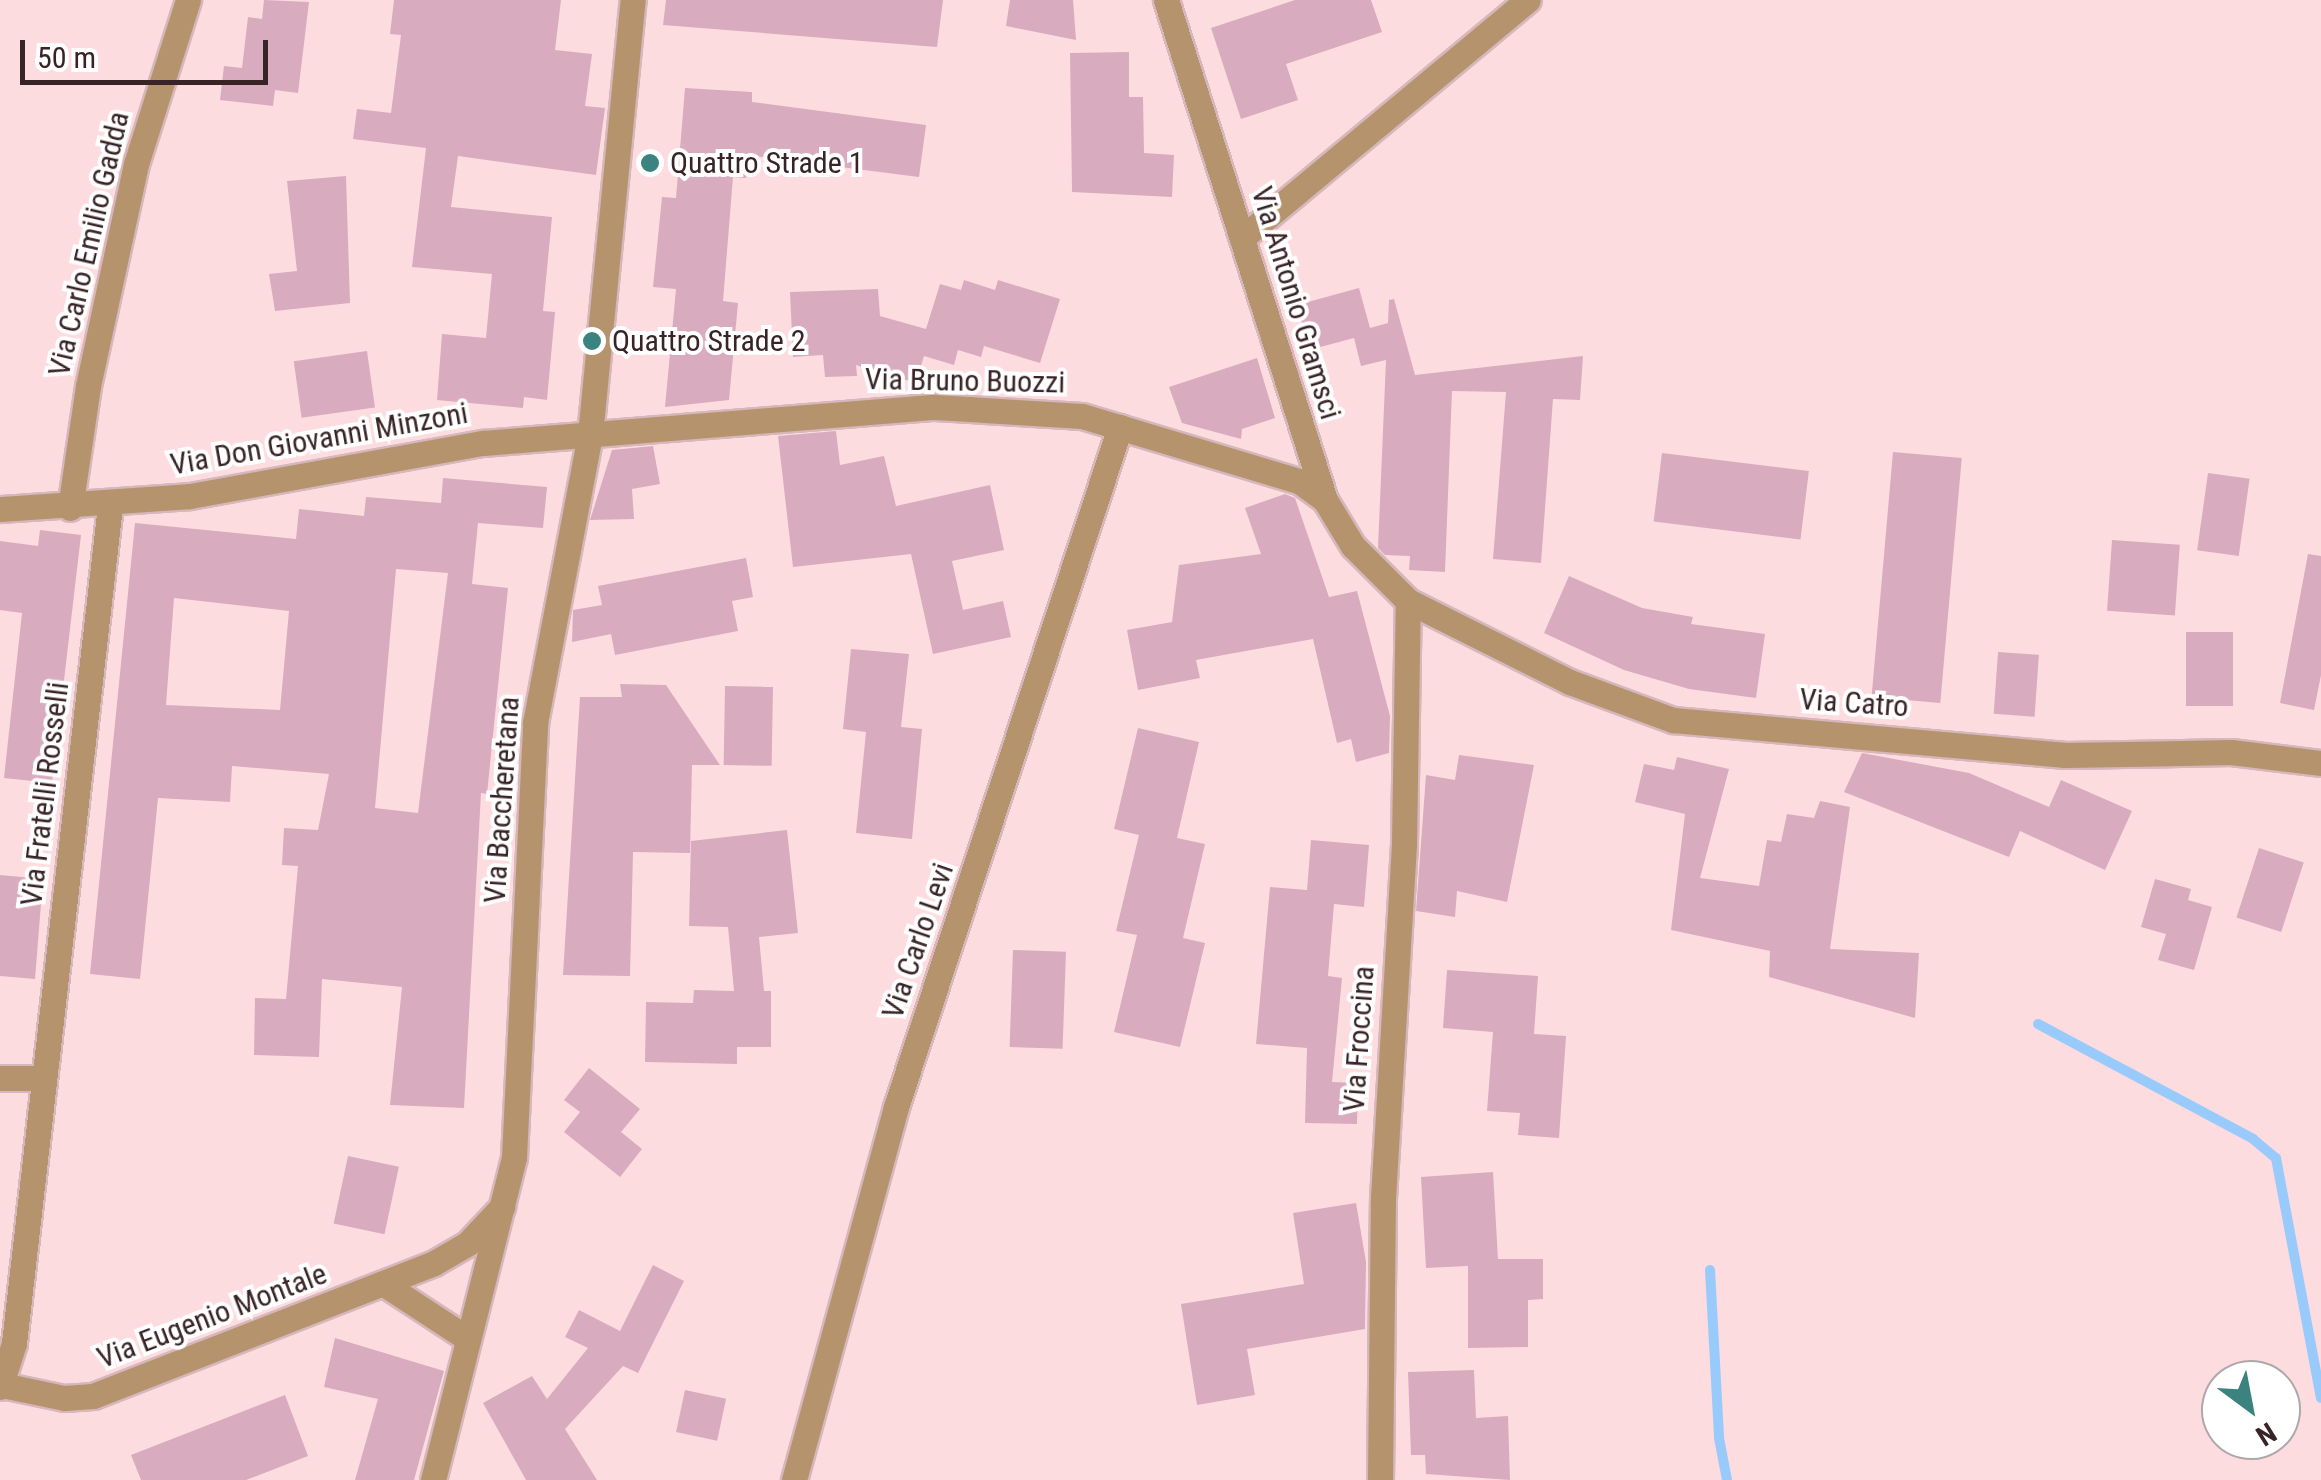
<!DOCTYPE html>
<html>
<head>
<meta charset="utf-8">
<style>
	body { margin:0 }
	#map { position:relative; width:2321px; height:1480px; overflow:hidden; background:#fddce0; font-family:"Roboto Condensed",sans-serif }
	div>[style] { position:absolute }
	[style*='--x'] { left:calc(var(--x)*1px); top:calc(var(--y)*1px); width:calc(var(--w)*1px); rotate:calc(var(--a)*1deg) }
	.stream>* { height:10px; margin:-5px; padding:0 5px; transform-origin:5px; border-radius:5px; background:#99cafc }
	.building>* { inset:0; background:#d9abbf; transform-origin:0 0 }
	.roads { filter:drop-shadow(2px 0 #d6b7bb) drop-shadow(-2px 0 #d6b7bb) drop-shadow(0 2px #d6b7bb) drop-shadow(0 -2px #d6b7bb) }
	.minor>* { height:25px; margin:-12.5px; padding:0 12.5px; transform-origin:12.5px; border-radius:12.5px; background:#b5936c }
	.tertiary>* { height:25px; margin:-12.5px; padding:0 12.5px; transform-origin:12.5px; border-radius:12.5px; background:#b5936c }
	.dots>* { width:28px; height:28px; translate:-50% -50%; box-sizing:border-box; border:5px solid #fff; border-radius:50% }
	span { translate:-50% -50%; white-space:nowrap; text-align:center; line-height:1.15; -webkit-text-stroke:8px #fff; paint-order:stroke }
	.poi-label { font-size:30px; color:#382427 }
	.left { translate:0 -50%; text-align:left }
	.street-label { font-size:30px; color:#382427 }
	.north { position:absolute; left:2201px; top:1360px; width:100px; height:100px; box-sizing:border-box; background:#fff; border:2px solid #afa7a9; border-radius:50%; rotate:148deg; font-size:28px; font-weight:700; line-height:40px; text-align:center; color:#382427 }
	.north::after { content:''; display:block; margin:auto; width:35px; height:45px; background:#3b837f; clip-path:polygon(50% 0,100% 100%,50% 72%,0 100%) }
	.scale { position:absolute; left:20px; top:40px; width:248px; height:45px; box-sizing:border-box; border:5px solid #382427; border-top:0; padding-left:12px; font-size:30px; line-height:35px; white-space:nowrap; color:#382427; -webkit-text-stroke:8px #fff; paint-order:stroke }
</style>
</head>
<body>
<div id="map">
	<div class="stream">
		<i style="--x:2038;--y:1024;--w:244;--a:28.1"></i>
		<i style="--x:2253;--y:1139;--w:30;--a:40"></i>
		<i style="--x:2276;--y:1158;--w:244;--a:79.4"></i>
		<i style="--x:1710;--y:1270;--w:168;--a:86.9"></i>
		<i style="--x:1719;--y:1438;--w:43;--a:79.2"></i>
	</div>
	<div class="building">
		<i style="clip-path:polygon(264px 0,309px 2px,298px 93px,275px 90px,273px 106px,220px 100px,224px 66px,242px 68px,248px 17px,262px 19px)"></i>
		<i style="clip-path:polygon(394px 0,561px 0,555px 50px,592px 54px,585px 106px,605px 108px,596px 175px,458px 156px,451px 207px,552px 217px,543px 311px,555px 312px,547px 400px,524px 397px,523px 408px,437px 400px,442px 334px,486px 338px,492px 274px,412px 267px,426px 148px,353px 139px,357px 109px,391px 113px,401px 35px,390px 34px)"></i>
		<i style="clip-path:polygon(666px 0,943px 0,937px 47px,663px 25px)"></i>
		<i style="clip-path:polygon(1010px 0,1073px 0,1076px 40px,1006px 26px)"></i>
		<i style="clip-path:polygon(1295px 0,1371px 0,1382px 32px,1286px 64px,1298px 100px,1241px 119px,1211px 28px)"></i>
		<i style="clip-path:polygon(1129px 52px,1129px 97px,1143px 97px,1144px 153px,1174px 155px,1172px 197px,1072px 192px,1070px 53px)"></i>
		<i style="clip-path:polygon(685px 88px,752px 92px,752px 102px,926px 125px,919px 177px,747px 155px,746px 178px,733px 177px,723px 301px,738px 303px,729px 400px,665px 407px,676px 289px,653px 287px,662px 197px,676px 198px)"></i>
		<i style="clip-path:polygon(346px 176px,350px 303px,275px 311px,269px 274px,297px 271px,287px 181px)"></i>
		<i style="clip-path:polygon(964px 280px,995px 290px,998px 280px,1060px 299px,1040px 363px,984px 346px,981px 357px,958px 350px,954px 365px,924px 356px,916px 383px,856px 365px,857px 376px,825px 377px,823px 355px,793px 357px,790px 292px,878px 289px,880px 316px,926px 329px,940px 284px,961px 290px)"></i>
		<i style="clip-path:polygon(1359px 288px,1370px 328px,1388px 323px,1389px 300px,1394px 299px,1415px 375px,1583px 356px,1580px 400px,1553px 399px,1541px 563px,1493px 559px,1506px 392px,1452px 391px,1445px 572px,1409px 570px,1410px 556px,1385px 555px,1378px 548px,1386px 360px,1361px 366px,1354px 338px,1309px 350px,1297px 305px)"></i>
		<i style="left:367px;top:351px;width:57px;height:74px;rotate:82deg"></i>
		<i style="clip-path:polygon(1257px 358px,1275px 418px,1242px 429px,1241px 439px,1182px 423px,1169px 387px)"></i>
		<i style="clip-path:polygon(836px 431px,840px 465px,884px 456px,896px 506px,990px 485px,1004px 550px,952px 561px,963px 610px,1003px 601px,1011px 637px,933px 654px,911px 554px,793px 567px,778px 436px)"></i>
		<i style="clip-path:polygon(653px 446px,660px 484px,632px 489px,634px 519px,590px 520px,612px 450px)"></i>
		<i style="left:1893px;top:452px;width:69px;height:246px;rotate:5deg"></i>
		<i style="left:1662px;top:453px;width:148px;height:69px;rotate:7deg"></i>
		<i style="left:2208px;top:473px;width:42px;height:78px;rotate:8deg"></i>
		<i style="clip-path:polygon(evenodd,443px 478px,547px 487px,543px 528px,478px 523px,472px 584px,508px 588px,487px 794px,481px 793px,464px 1108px,390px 1105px,402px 987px,322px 979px,319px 1057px,254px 1055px,255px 998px,286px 999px,298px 866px,282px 865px,284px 828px,318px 830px,329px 774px,232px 766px,230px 802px,158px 798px,140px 979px,90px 974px,135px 523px,296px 539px,299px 509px,364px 516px,366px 497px,441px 503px,443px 478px,396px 569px,448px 573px,418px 813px,375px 808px,396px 569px,443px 478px,174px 598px,289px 611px,280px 710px,166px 705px,174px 598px)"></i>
		<i style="clip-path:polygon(1285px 494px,1295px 498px,1329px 597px,1357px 591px,1390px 716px,1389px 753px,1356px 762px,1351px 739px,1337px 743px,1313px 639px,1196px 660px,1200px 678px,1138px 690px,1127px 630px,1172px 622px,1179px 565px,1261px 554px,1245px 508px)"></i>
		<i style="clip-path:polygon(40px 530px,81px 535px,52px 783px,4px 778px,22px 613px,0 610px,0 541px,38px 546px)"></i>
		<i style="left:2112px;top:540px;width:68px;height:71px;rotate:4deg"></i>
		<i style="clip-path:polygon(2308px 554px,2321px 556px,2321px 675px,2314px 710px,2280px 703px)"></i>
		<i style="clip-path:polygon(746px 558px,753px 597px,732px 601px,738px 631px,615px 655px,611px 634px,572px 642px,573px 610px,602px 605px,598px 586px)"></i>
		<i style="clip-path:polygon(1569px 576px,1642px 608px,1693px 617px,1691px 624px,1765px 634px,1756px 698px,1689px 689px,1624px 670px,1544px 633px)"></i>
		<i style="left:2186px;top:632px;width:47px;height:74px"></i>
		<i style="clip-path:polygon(851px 649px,909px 654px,901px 727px,922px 729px,912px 839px,856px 833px,866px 732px,843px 729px)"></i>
		<i style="left:1998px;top:652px;width:41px;height:62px;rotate:4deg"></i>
		<i style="clip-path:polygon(620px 684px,666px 685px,720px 765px,692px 765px,690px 853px,633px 852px,630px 976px,563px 975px,580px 697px,622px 697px)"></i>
		<i style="left:725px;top:686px;width:48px;height:79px;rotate:1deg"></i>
		<i style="clip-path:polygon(1138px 728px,1199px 742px,1177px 838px,1205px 844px,1183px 938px,1205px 943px,1180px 1047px,1114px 1032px,1137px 935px,1116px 931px,1139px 835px,1114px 829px)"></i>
		<i style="clip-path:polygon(1862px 753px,1969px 773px,2049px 807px,2061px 780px,2132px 811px,2105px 870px,2020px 831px,2009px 857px,1844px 792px)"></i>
		<i style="clip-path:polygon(1459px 755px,1534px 765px,1507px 902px,1457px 891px,1455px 917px,1416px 911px,1426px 775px,1455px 780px)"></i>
		<i style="clip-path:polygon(1677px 757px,1729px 769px,1700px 878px,1759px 886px,1767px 840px,1781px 842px,1787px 814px,1814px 818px,1820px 801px,1850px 807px,1830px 949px,1919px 953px,1915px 1018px,1769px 977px,1770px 951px,1671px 930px,1685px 814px,1635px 802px,1644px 764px,1674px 770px)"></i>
		<i style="clip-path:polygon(787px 830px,798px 933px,759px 937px,764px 991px,771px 991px,771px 1047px,737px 1047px,737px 1064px,645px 1062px,646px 1002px,693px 1003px,694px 990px,734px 991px,728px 927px,689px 926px,691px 841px)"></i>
		<i style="clip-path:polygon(1311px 840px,1369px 845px,1364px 907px,1334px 904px,1328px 976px,1342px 978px,1332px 1082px,1358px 1083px,1357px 1124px,1305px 1123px,1307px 1048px,1256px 1044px,1270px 887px,1307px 890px)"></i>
		<i style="left:2259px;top:848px;width:47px;height:73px;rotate:18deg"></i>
		<i style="clip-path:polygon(0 875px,43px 879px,35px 979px,0 976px)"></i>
		<i style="clip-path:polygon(2155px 879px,2191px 889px,2188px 900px,2212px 907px,2194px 970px,2158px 960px,2166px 934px,2141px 927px)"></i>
		<i style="left:1013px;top:950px;width:53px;height:97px;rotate:2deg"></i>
		<i style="clip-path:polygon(1447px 970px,1538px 976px,1534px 1034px,1566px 1036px,1559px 1138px,1518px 1135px,1520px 1113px,1487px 1111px,1493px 1032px,1443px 1028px)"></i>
		<i style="clip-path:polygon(589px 1068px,640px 1109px,621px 1132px,642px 1149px,620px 1177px,564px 1132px,580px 1112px,564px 1100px)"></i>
		<i style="left:348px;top:1156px;width:52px;height:69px;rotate:12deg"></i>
		<i style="clip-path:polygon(1493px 1172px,1498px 1259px,1543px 1259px,1543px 1299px,1528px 1300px,1528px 1347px,1468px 1348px,1468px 1266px,1426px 1268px,1421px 1177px)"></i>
		<i style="clip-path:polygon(1356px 1203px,1366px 1262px,1365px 1329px,1247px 1349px,1255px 1395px,1197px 1405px,1181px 1304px,1304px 1284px,1293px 1213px)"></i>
		<i style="clip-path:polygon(653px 1265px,684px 1281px,638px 1373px,623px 1366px,565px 1429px,597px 1480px,526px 1480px,483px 1403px,532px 1376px,547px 1399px,588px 1348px,565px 1337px,579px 1310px,620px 1331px)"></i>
		<i style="clip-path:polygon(335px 1338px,444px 1371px,414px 1480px,355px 1480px,378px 1399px,324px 1387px)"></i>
		<i style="clip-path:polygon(1474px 1370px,1476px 1418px,1508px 1416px,1510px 1480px,1426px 1474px,1425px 1455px,1411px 1455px,1408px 1372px)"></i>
		<i style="left:685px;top:1390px;width:42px;height:43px;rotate:12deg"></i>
		<i style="clip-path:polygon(285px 1395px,308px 1456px,246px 1480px,141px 1480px,131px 1455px)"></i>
	</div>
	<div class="roads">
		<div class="minor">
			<i style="--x:1166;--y:0;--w:525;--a:72.36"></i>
			<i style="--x:1325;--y:500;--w:54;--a:58.7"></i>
			<i style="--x:1353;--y:546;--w:78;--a:45"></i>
			<i style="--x:1408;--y:601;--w:181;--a:26.6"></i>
			<i style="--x:1570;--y:682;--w:110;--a:20.3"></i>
			<i style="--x:1673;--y:720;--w:394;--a:5.1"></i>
			<i style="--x:2065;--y:755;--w:166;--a:-1"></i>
			<i style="--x:2231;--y:752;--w:91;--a:7"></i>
			<i style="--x:1242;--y:238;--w:372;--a:-39.8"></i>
			<i style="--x:70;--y:508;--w:123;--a:-81.6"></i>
			<i style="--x:88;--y:386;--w:227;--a:-77.8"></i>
			<i style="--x:136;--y:164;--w:172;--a:-72.4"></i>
			<i style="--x:0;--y:509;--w:190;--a:-3.9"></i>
			<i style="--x:190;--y:496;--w:298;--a:-10.3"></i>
			<i style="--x:483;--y:443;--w:453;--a:-4.6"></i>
			<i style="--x:935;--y:407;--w:147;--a:3.5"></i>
			<i style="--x:1082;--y:416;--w:227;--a:16.7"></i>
			<i style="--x:1299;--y:481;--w:32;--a:36"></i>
			<i style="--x:0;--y:1078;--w:41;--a:0"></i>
			<i style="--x:384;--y:1284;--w:100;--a:33.2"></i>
			<i style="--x:2;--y:1385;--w:63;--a:11.8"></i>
			<i style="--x:64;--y:1398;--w:29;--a:-4"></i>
			<i style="--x:93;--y:1396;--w:366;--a:-21.3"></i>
			<i style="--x:434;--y:1263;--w:39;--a:-30"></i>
			<i style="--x:468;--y:1243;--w:50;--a:-46.6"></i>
			<i style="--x:0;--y:1387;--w:46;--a:-72.3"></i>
			<i style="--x:14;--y:1343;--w:843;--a:-83.46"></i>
			<i style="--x:794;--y:1480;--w:387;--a:-74.7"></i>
			<i style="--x:896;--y:1107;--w:716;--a:-71.77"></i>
			<i style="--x:1380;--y:1480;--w:282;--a:-89.4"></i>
			<i style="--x:1383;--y:1198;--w:355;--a:-86.6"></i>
			<i style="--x:1404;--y:844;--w:243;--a:-89.1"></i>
		</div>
		<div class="tertiary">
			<i style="--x:433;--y:1480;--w:333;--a:-75.9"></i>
			<i style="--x:514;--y:1157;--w:435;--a:-87.2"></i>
			<i style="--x:535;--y:723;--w:293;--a:-79.2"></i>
			<i style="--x:590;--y:435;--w:437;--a:-84.4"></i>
		</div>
	</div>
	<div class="dots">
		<i style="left:650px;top:163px;background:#3b837f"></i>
		<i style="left:592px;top:341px;background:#3b837f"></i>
	</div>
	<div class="poi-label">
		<span class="left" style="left:670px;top:163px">Quattro Strade 1</span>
		<span class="left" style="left:612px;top:341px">Quattro Strade 2</span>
	</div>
	<div class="street-label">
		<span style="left:89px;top:244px;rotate:-77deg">Via Carlo Emilio Gadda</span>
		<span style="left:1296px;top:303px;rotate:73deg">Via Antonio Gramsci</span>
		<span style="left:965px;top:381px;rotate:1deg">Via Bruno Buozzi</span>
		<span style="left:319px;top:439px;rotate:-10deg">Via Don Giovanni Minzoni</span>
		<span style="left:1854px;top:703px;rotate:4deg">Via Catro</span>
		<span style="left:45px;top:794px;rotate:-83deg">Via Fratelli Rosselli</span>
		<span style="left:502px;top:800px;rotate:-86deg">Via Baccheretana</span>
		<span style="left:918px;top:941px;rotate:-71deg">Via Carlo Levi</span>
		<span style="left:1359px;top:1039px;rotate:-86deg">Via Froccina</span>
		<span style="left:212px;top:1316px;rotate:-21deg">Via Eugenio Montale</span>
	</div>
	<div class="north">N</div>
	<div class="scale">50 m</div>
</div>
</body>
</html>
